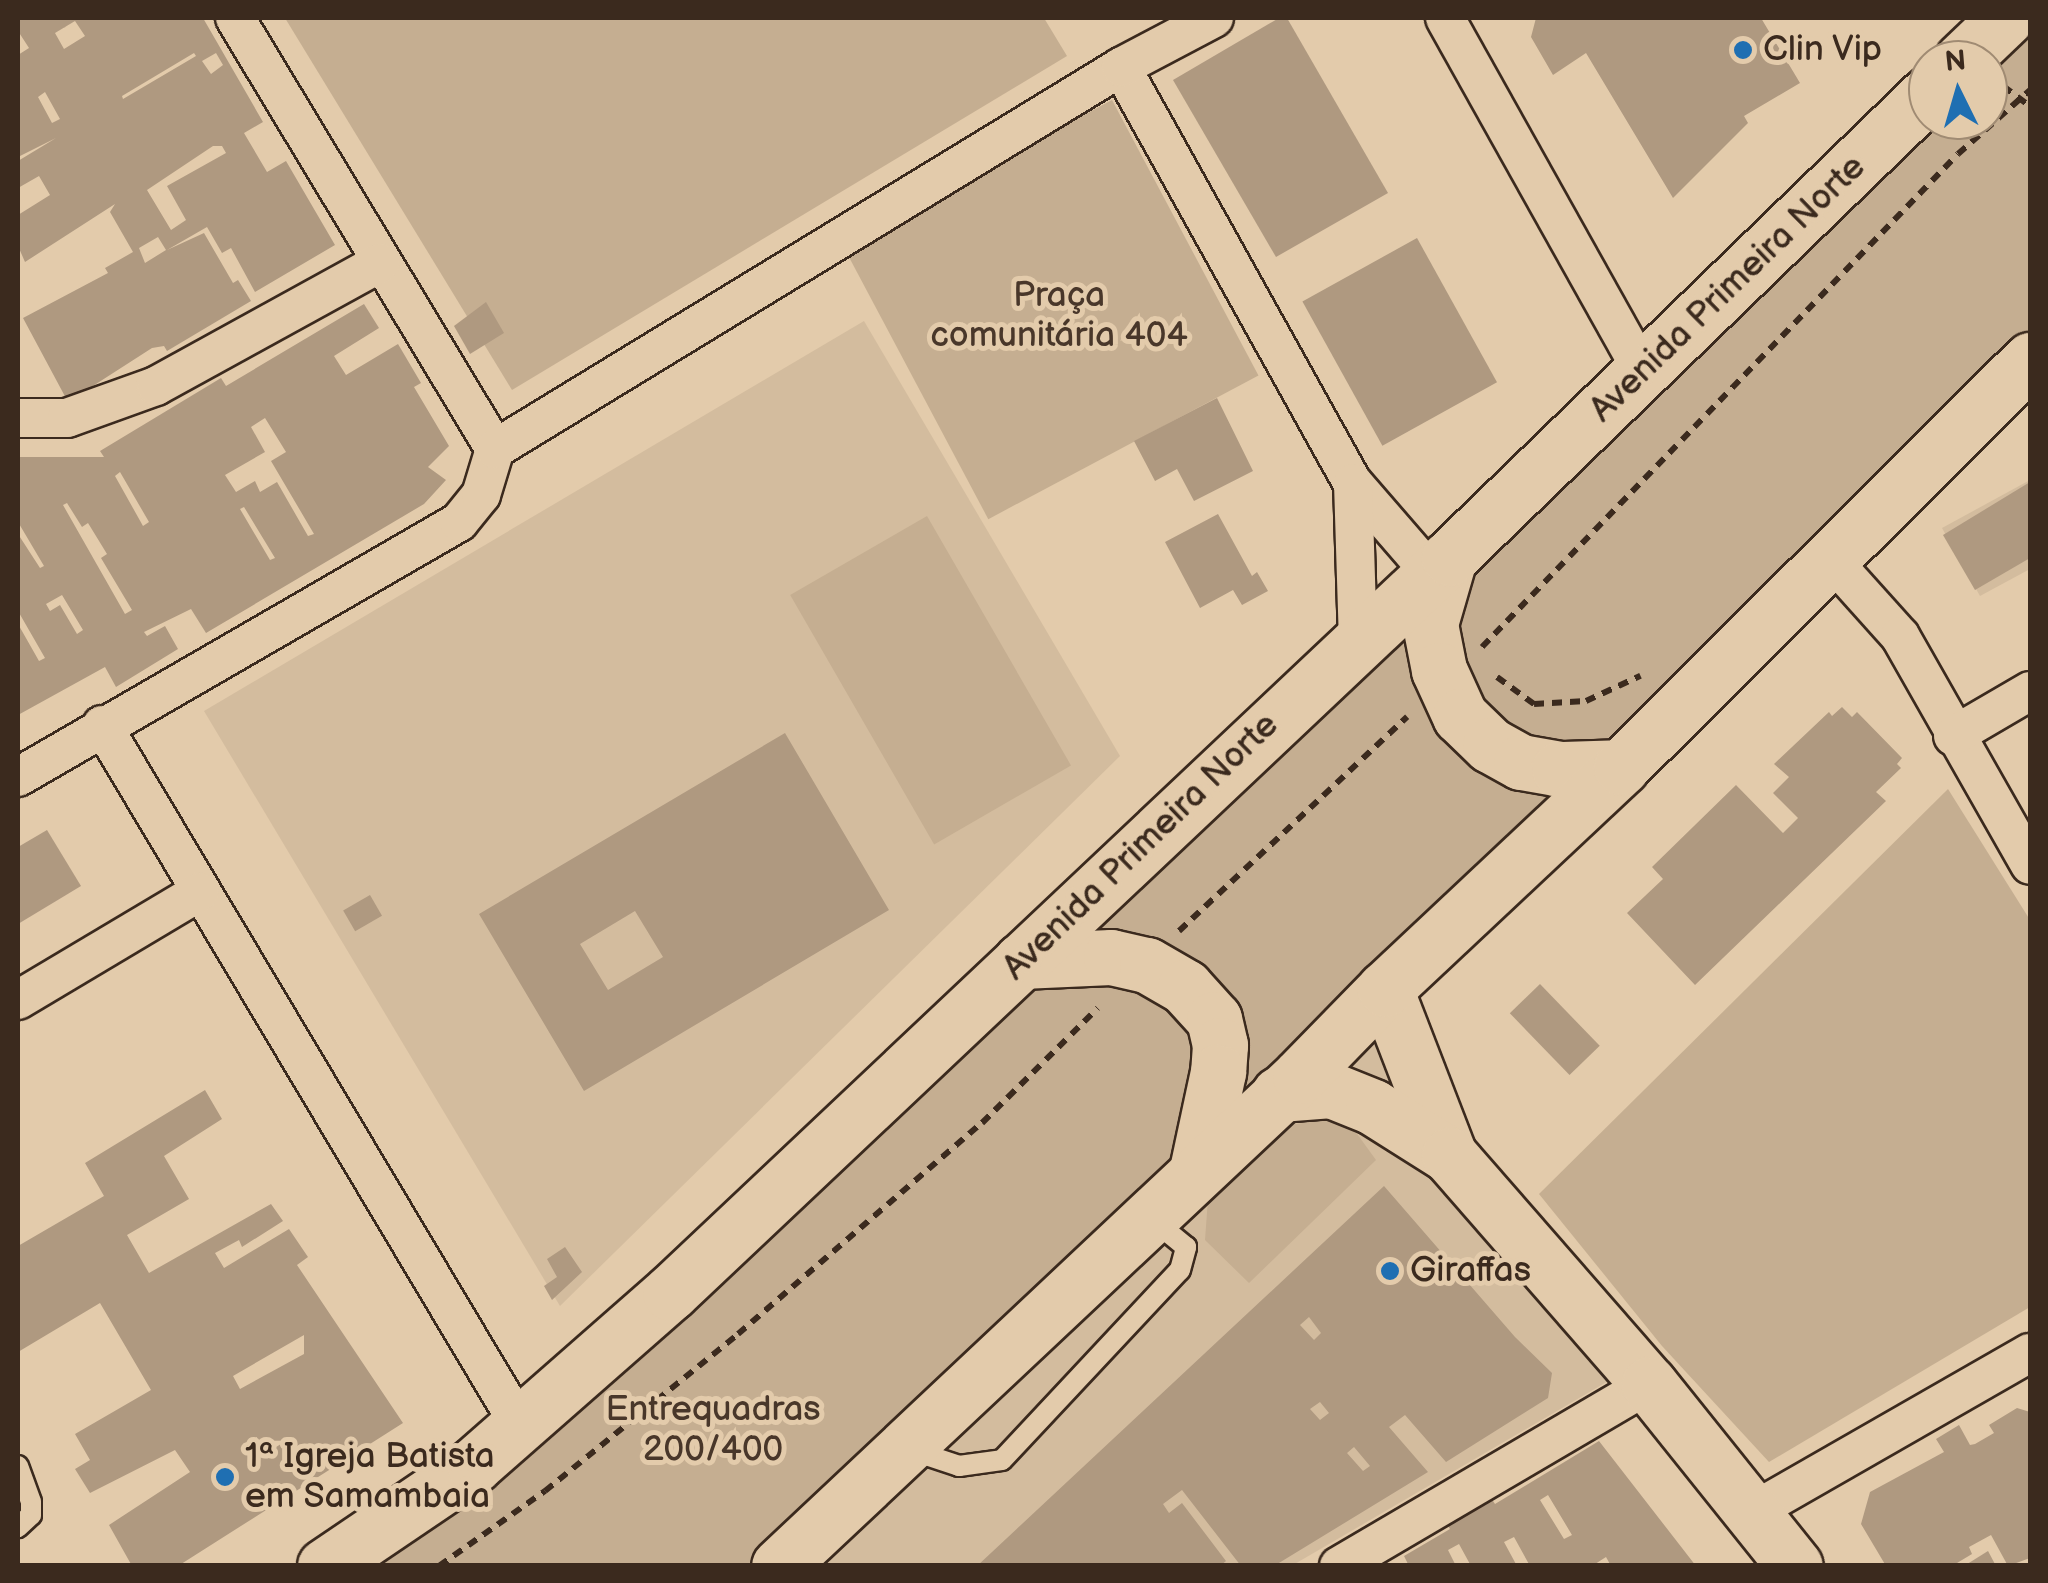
<!DOCTYPE html>
<html>
<head>
<meta charset="utf-8">
<style>
	body { margin:0 }
	#map { position:relative; width:2048px; height:1583px; overflow:hidden; background:#e3cbab; font-family:"Balsamiq Sans",sans-serif }
	div>[style] { position:absolute }
	[style*='--x'] { left:calc(var(--x)*1px); top:calc(var(--y)*1px); width:calc(var(--w)*1px); rotate:calc(var(--a)*1deg) }
	.built>* { inset:0; background:#d3bc9e }
	.green>* { inset:0; background:#c5ae91; transform-origin:0 0 }
	.building>* { inset:0; background:#af9980; transform-origin:0 0 }
	.path>* { height:6px; margin-top:-3px; transform-origin:0; background:repeating-linear-gradient(90deg,#3b2a1e 0 10px,transparent 0 18px) }
	.roads { filter:drop-shadow(2px 0 #3b2a1e) drop-shadow(-2px 0 #3b2a1e) drop-shadow(0 2px #3b2a1e) drop-shadow(0 -2px #3b2a1e) }
	.lane>* { height:20px; margin:-10px; padding:0 10px; transform-origin:10px; border-radius:10px; background:#e3cbab }
	.street>* { height:38px; margin:-19px; padding:0 19px; transform-origin:19px; border-radius:19px; background:#e3cbab }
	.secondary>* { height:55px; margin:-27.5px; padding:0 27.5px; transform-origin:27.5px; border-radius:27.5px; background:#e3cbab }
	.dots>* { width:28px; height:28px; translate:-50% -50%; box-sizing:border-box; border:5px solid #e3cbab; border-radius:50% }
	span { translate:-50% -50%; white-space:nowrap; text-align:center; line-height:1.15; -webkit-text-stroke:10px #e3cbab; paint-order:stroke }
	.poi-label { font-size:35px; color:#3b2a1e }
	.left { translate:0 -50%; text-align:left }
	.street-label { font-size:35px; color:#3b2a1e }
	.park-label { font-size:35px; color:#49372a }
	.frame { position:absolute; inset:0; border:20px solid #3b2a1e; pointer-events:none }
	.north { position:absolute; left:1908px; top:40px; width:100px; height:100px; box-sizing:border-box; background:#e3cbab; border:2px solid #a08b73; border-radius:50%; rotate:355deg; font-size:28px; font-weight:700; line-height:40px; text-align:center; color:#3b2a1e }
	.north::after { content:''; display:block; margin:auto; width:35px; height:45px; background:#1f6fb2; clip-path:polygon(50% 0,100% 100%,50% 72%,0 100%) }
</style>
</head>
<body>
<div id="map">
	<div class="built">
		<i style="clip-path:polygon(864px 321px,1120px 756px,560px 1306px,204px 711px)"></i>
		<i style="clip-path:polygon(2030px 480px,2030px 569px,1980px 596px,1942px 528px)"></i>
		<i style="clip-path:polygon(1356px 1009px,1646px 1359px,1293px 1565px,758px 1566px)"></i>
	</div>
	<div class="green">
		<i style="clip-path:polygon(285px 18px,1044px 18px,1067px 56px,512px 390px)"></i>
		<i style="clip-path:polygon(2030px 18px,2030px 343px,806px 1526px,751px 1565px,367px 1566px,1928px 120px,1988px 120px,1988px 60px)"></i>
		<i style="left:1112px;top:100px;width:312px;height:306px;rotate:62deg"></i>
		<i style="left:927px;top:516px;width:288px;height:158px;rotate:60deg"></i>
		<i style="clip-path:polygon(1948px 789px,2030px 920px,2030px 1307px,1769px 1462px,1662px 1346px,1539px 1194px)"></i>
		<i style="clip-path:polygon(1331px 1119px,1355px 1131px,1376px 1160px,1249px 1283px,1205px 1240px,1208px 1199px,1289px 1125px)"></i>
	</div>
	<div class="building">
		<i style="clip-path:polygon(evenodd,18px 18px,203px 18px,263px 122px,244px 133px,267px 172px,286px 161px,335px 245px,255px 292px,231px 248px,222px 253px,207px 227px,167px 250px,204px 233px,233px 283px,238px 280px,251px 301px,167px 351px,164px 346px,152px 348px,68px 402px,23px 318px,108px 273px,105px 268px,133px 252px,110px 212px,115px 204px,25px 262px,18px 246px,18px 215px,50px 195px,39px 176px,18px 188px,18px 161px,56px 138px,18px 157px,18px 55px,29px 48px,18px 31px,18px 18px,75px 21px,85px 36px,64px 49px,55px 33px,75px 21px,18px 18px,194px 53px,196px 56px,123px 99px,122px 96px,194px 53px,18px 18px,216px 53px,223px 65px,211px 74px,202px 61px,216px 53px,18px 18px,45px 92px,60px 119px,52px 123px,38px 97px,45px 92px,18px 18px,213px 146px,222px 146px,226px 153px,167px 186px,186px 220px,171px 230px,147px 190px,213px 146px,18px 18px,158px 237px,166px 250px,145px 263px,139px 248px,158px 237px)"></i>
		<i style="clip-path:polygon(1279px 18px,1287px 18px,1388px 193px,1276px 257px,1173px 80px)"></i>
		<i style="clip-path:polygon(1536px 18px,1761px 18px,1800px 83px,1744px 116px,1748px 123px,1673px 198px,1586px 53px,1553px 75px,1531px 37px)"></i>
		<i style="left:1417px;top:238px;width:165px;height:131px;rotate:61deg"></i>
		<i style="clip-path:polygon(486px 302px,504px 333px,470px 354px,454px 326px)"></i>
		<i style="clip-path:polygon(evenodd,364px 304px,379px 328px,334px 356px,346px 375px,398px 344px,421px 383px,414px 387px,449px 446px,428px 467px,446px 480px,424px 504px,206px 633px,191px 609px,144px 632px,147px 636px,165px 626px,178px 649px,116px 687px,105px 667px,18px 715px,18px 624px,39px 661px,45px 658px,18px 611px,18px 534px,40px 568px,44px 566px,18px 522px,18px 457px,104px 457px,100px 451px,221px 378px,226px 386px,364px 304px,265px 418px,286px 452px,271px 461px,314px 534px,308px 536px,277px 482px,260px 492px,255px 481px,236px 492px,225px 475px,265px 452px,251px 427px,265px 418px,364px 304px,120px 472px,149px 522px,143px 526px,115px 476px,120px 472px,364px 304px,67px 503px,82px 527px,88px 523px,107px 554px,101px 558px,132px 610px,125px 614px,63px 505px,67px 503px,364px 304px,244px 507px,275px 558px,270px 560px,240px 509px,244px 507px,364px 304px,62px 595px,83px 630px,77px 634px,60px 605px,50px 611px,46px 604px,62px 595px)"></i>
		<i style="clip-path:polygon(1217px 398px,1253px 471px,1194px 501px,1177px 469px,1155px 481px,1134px 441px)"></i>
		<i style="clip-path:polygon(2030px 482px,2030px 558px,1975px 590px,1943px 535px)"></i>
		<i style="clip-path:polygon(1218px 514px,1252px 576px,1257px 572px,1268px 591px,1242px 605px,1233px 590px,1200px 608px,1165px 542px)"></i>
		<i style="clip-path:polygon(1842px 707px,1852px 717px,1857px 712px,1902px 758px,1897px 764px,1901px 768px,1876px 792px,1886px 801px,1695px 985px,1627px 913px,1663px 879px,1652px 867px,1736px 785px,1783px 833px,1798px 818px,1773px 793px,1789px 777px,1774px 764px,1829px 712px,1832px 716px)"></i>
		<i style="clip-path:polygon(evenodd,785px 733px,889px 910px,584px 1091px,479px 914px,785px 733px,635px 911px,663px 957px,608px 990px,580px 944px,635px 911px)"></i>
		<i style="clip-path:polygon(47px 830px,81px 886px,18px 924px,18px 847px)"></i>
		<i style="left:370px;top:895px;width:24px;height:31px;rotate:60deg"></i>
		<i style="left:1540px;top:984px;width:86px;height:42px;rotate:46deg"></i>
		<i style="clip-path:polygon(evenodd,205px 1090px,222px 1119px,164px 1156px,189px 1199px,127px 1235px,149px 1273px,271px 1204px,283px 1221px,242px 1247px,239px 1240px,215px 1253px,224px 1268px,289px 1229px,308px 1257px,297px 1265px,403px 1423px,178px 1566px,132px 1566px,109px 1525px,190px 1472px,175px 1450px,90px 1493px,75px 1469px,90px 1460px,75px 1434px,151px 1390px,100px 1303px,18px 1352px,18px 1246px,104px 1196px,85px 1163px,205px 1090px,304px 1335px,304px 1354px,240px 1389px,233px 1376px,304px 1335px)"></i>
		<i style="clip-path:polygon(evenodd,1384px 1186px,1515px 1337px,1552px 1373px,1548px 1398px,1446px 1462px,1405px 1415px,1389px 1427px,1428px 1472px,1274px 1566px,1241px 1566px,1182px 1490px,1163px 1504px,1169px 1513px,1182px 1503px,1226px 1561px,1220px 1566px,977px 1566px,1384px 1186px,1309px 1317px,1321px 1333px,1314px 1340px,1300px 1325px,1309px 1317px,1384px 1186px,1320px 1402px,1329px 1413px,1320px 1420px,1310px 1409px,1320px 1402px,1384px 1186px,1354px 1447px,1370px 1466px,1363px 1471px,1347px 1453px,1354px 1447px)"></i>
		<i style="clip-path:polygon(565px 1247px,582px 1272px,552px 1300px,544px 1286px,557px 1277px,547px 1259px)"></i>
		<i style="clip-path:polygon(2017px 1408px,2030px 1412px,2030px 1558px,2008px 1566px,1991px 1535px,1969px 1547px,1972px 1554px,1952px 1566px,1886px 1566px,1861px 1524px,1870px 1492px,1944px 1452px,1936px 1439px,1959px 1425px,1970px 1445px,1975px 1444px,1994px 1433px,1989px 1425px)"></i>
		<i style="clip-path:polygon(evenodd,1599px 1441px,1696px 1566px,1611px 1566px,1606px 1557px,1592px 1566px,1530px 1566px,1514px 1537px,1504px 1542px,1517px 1566px,1471px 1566px,1459px 1544px,1448px 1550px,1456px 1566px,1409px 1566px,1404px 1556px,1450px 1529px,1446px 1523px,1491px 1498px,1495px 1504px,1599px 1441px,1548px 1495px,1572px 1535px,1564px 1539px,1540px 1500px,1548px 1495px)"></i>
		<i style="clip-path:polygon(1988px 1551px,1996px 1566px,1964px 1566px)"></i>
	</div>
	<div class="path">
		<i style="--x:2003;--y:86;--w:34;--a:37"></i>
		<i style="--x:1482;--y:647;--w:685;--a:-46.01"></i>
		<i style="--x:1958;--y:154;--w:96;--a:-41.6"></i>
		<i style="--x:1497;--y:677;--w:46;--a:36.1"></i>
		<i style="--x:1534;--y:704;--w:52;--a:-3.3"></i>
		<i style="--x:1586;--y:701;--w:60;--a:-24.8"></i>
		<i style="--x:1179;--y:931;--w:313;--a:-43.2"></i>
		<i style="--x:439;--y:1566;--w:130;--a:-35.3"></i>
		<i style="--x:545;--y:1491;--w:249;--a:-39.1"></i>
		<i style="--x:738;--y:1334;--w:323;--a:-40.9"></i>
		<i style="--x:982;--y:1123;--w:163;--a:-44.8"></i>
	</div>
	<div class="roads">
		<div class="lane">
			<i style="--x:908;--y:1449;--w:54;--a:18.4"></i>
			<i style="--x:959;--y:1466;--w:43;--a:-7.9"></i>
			<i style="--x:1002;--y:1460;--w:260;--a:-46.9"></i>
			<i style="--x:1180;--y:1270;--w:24;--a:-75"></i>
			<i style="--x:1186;--y:1247;--w:43;--a:-140.7"></i>
			<i style="--x:18;--y:1466;--w:38;--a:70"></i>
			<i style="--x:31;--y:1502;--w:13;--a:90"></i>
			<i style="--x:31;--y:1515;--w:18;--a:137"></i>
		</div>
		<div class="street">
			<i style="--x:235;--y:18;--w:503;--a:58.9"></i>
			<i style="--x:1445;--y:18;--w:406;--a:60.8"></i>
			<i style="--x:1121;--y:67;--w:476;--a:60.9"></i>
			<i style="--x:1353;--y:483;--w:118;--a:49.1"></i>
			<i style="--x:18;--y:418;--w:49;--a:0"></i>
			<i style="--x:67;--y:418;--w:95;--a:-19.8"></i>
			<i style="--x:156;--y:386;--w:256;--a:-28.8"></i>
			<i style="--x:1353;--y:483;--w:157;--a:88.2"></i>
			<i style="--x:1829;--y:557;--w:106;--a:48.1"></i>
			<i style="--x:1900;--y:636;--w:263;--a:60.4"></i>
			<i style="--x:102;--y:725;--w:818;--a:59.17"></i>
			<i style="--x:1953;--y:736;--w:89;--a:-30.3"></i>
			<i style="--x:18;--y:777;--w:509;--a:-30.04"></i>
			<i style="--x:459;--y:522;--w:35;--a:-51"></i>
			<i style="--x:481;--y:495;--w:48;--a:-73.1"></i>
			<i style="--x:495;--y:449;--w:733;--a:-31.39"></i>
			<i style="--x:1121;--y:67;--w:105;--a:-27.8"></i>
			<i style="--x:18;--y:1000;--w:211;--a:-30.8"></i>
			<i style="--x:1752;--y:1512;--w:320;--a:-29.8"></i>
			<i style="--x:1339;--y:1566;--w:359;--a:-30.4"></i>
		</div>
		<div class="secondary">
			<i style="--x:1962;--y:60;--w:61;--a:-43.7"></i>
			<i style="--x:1449;--y:558;--w:69;--a:106.1"></i>
			<i style="--x:1430;--y:624;--w:47;--a:78.9"></i>
			<i style="--x:1439;--y:670;--w:51;--a:65.5"></i>
			<i style="--x:1460;--y:716;--w:42;--a:44"></i>
			<i style="--x:1490;--y:745;--w:35;--a:29"></i>
			<i style="--x:1521;--y:762;--w:39;--a:10"></i>
			<i style="--x:1559;--y:769;--w:62;--a:-1.8"></i>
			<i style="--x:1021;--y:961;--w:90;--a:-2.5"></i>
			<i style="--x:1111;--y:957;--w:37;--a:13"></i>
			<i style="--x:1147;--y:965;--w:44;--a:30.1"></i>
			<i style="--x:1185;--y:987;--w:43;--a:47.8"></i>
			<i style="--x:1214;--y:1019;--w:27;--a:77"></i>
			<i style="--x:1220;--y:1045;--w:27;--a:94"></i>
			<i style="--x:1218;--y:1072;--w:100;--a:102.1"></i>
			<i style="--x:1385;--y:989;--w:178;--a:68.9"></i>
			<i style="--x:1279;--y:1094;--w:52;--a:-4.4"></i>
			<i style="--x:1331;--y:1090;--w:45;--a:22"></i>
			<i style="--x:1373;--y:1107;--w:90;--a:32.3"></i>
			<i style="--x:1449;--y:1155;--w:304;--a:48.9"></i>
			<i style="--x:1649;--y:1384;--w:233;--a:51.3"></i>
			<i style="--x:325;--y:1566;--w:180;--a:-34.1"></i>
			<i style="--x:474;--y:1465;--w:261;--a:-41.3"></i>
			<i style="--x:670;--y:1293;--w:1071;--a:-43.34"></i>
			<i style="--x:1449;--y:558;--w:667;--a:-44.09"></i>
			<i style="--x:779;--y:1566;--w:715;--a:-43.24"></i>
			<i style="--x:1300;--y:1076;--w:122;--a:-45.7"></i>
			<i style="--x:1385;--y:989;--w:324;--a:-43.2"></i>
			<i style="--x:1621;--y:767;--w:577;--a:-44.86"></i>
		</div>
	</div>
	<div class="dots">
		<i style="left:1743px;top:50px;background:#1f6fb2"></i>
		<i style="left:1390px;top:1271px;background:#1f6fb2"></i>
		<i style="left:225px;top:1477px;background:#1f6fb2"></i>
	</div>
	<div class="poi-label">
		<span class="left" style="left:1763px;top:50px">Clin Vip</span>
		<span class="left" style="left:1410px;top:1271px">Giraffas</span>
		<span class="left" style="left:245px;top:1477px">1ª Igreja Batista<br>em Samambaia</span>
	</div>
	<div class="street-label">
		<span style="left:1728px;top:289px;rotate:-44deg">Avenida Primeira Norte</span>
		<span style="left:1141px;top:847px;rotate:-44deg">Avenida Primeira Norte</span>
	</div>
	<div class="park-label">
		<span style="left:1059px;top:316px">Praça<br>comunitária 404</span>
		<span style="left:713px;top:1430px">Entrequadras<br>200/400</span>
	</div>
	<div class="frame"></div>
	<div class="north">N</div>
</div>
</body>
</html>
